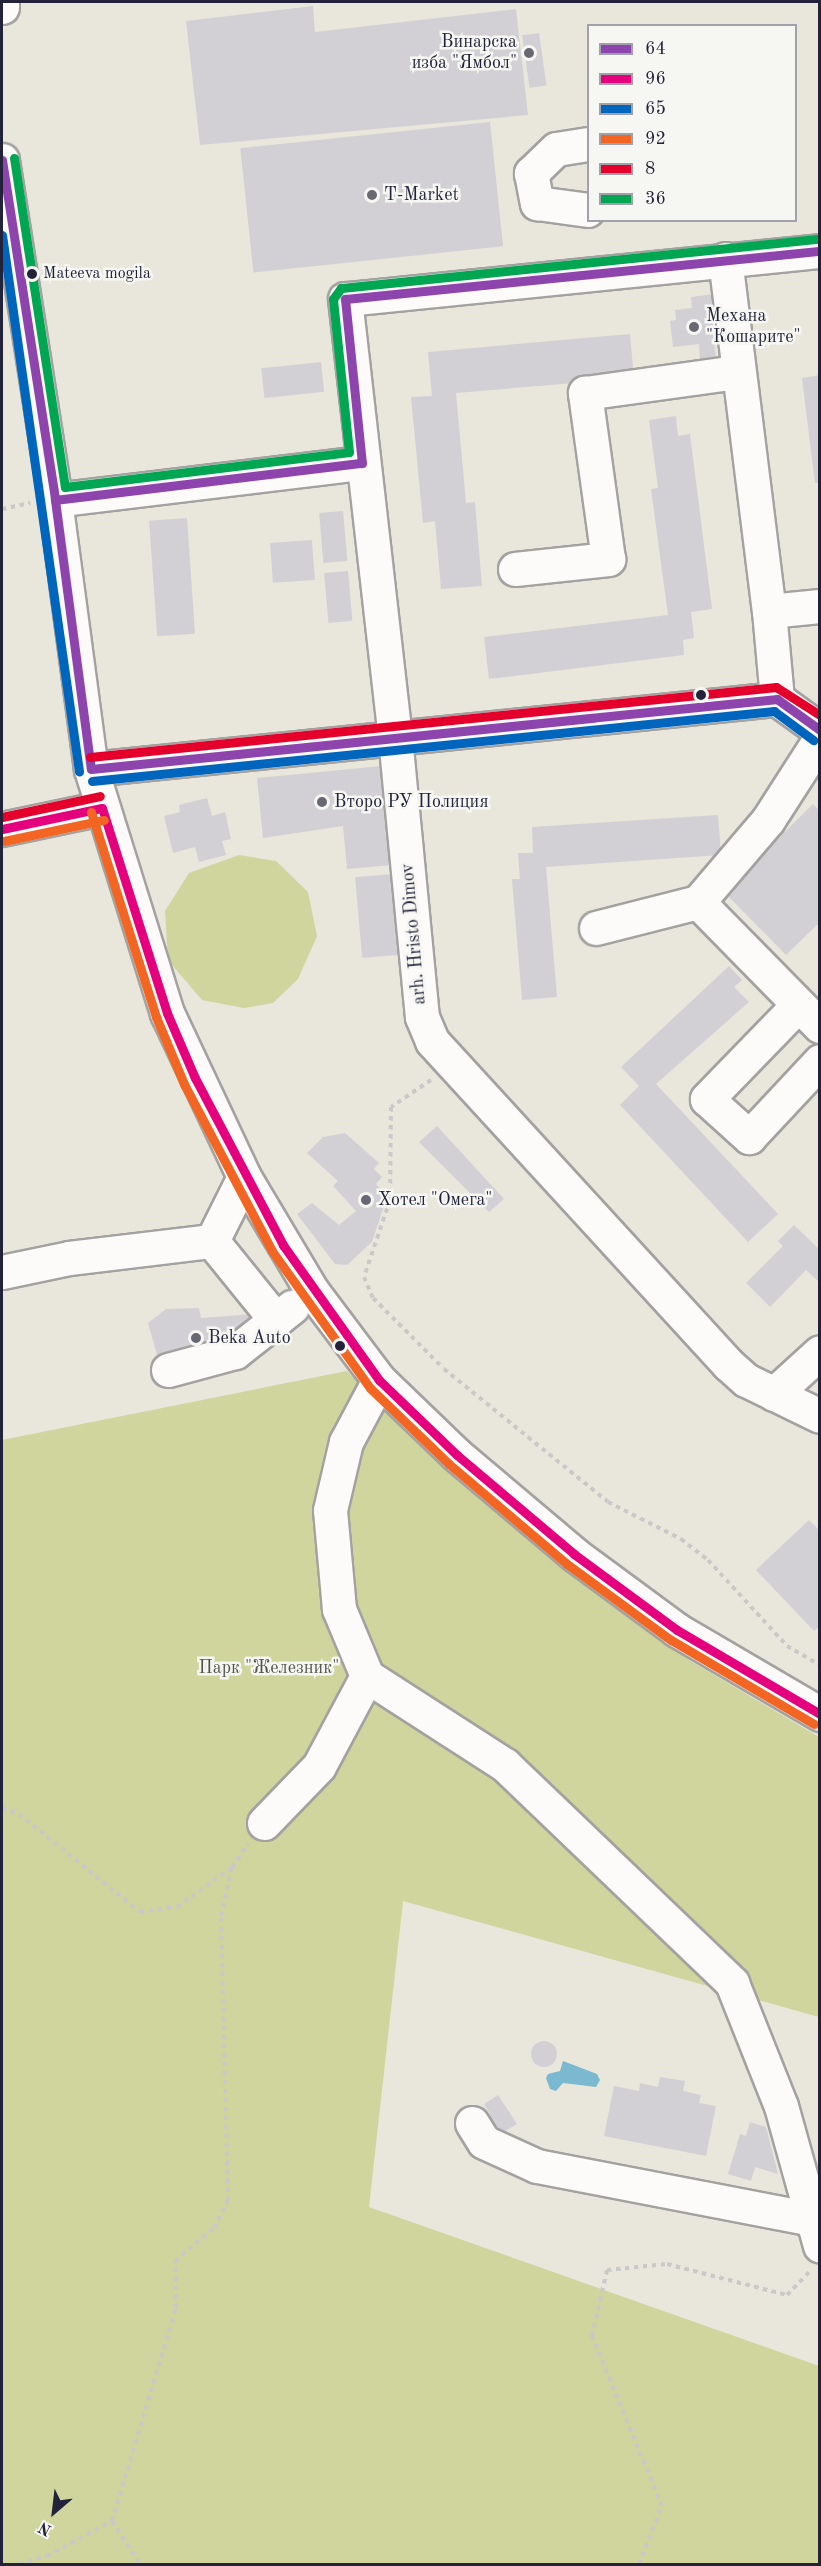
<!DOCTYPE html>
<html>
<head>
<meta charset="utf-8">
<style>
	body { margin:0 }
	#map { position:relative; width:821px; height:2566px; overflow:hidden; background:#e9e6dc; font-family:"Old Standard TT",serif }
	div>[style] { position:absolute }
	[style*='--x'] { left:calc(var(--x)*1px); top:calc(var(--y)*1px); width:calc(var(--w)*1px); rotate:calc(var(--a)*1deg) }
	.green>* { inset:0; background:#cfd59d }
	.water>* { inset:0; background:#7ab9cf }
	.building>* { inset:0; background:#d2d0d4; transform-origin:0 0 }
	.round { border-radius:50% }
	.path>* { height:4px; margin-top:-2px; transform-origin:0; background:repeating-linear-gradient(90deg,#cac9c8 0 4.5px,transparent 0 9px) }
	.roads { filter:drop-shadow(2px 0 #a4a2a0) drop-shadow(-2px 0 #a4a2a0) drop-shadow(0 2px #a4a2a0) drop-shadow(0 -2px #a4a2a0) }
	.minor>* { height:33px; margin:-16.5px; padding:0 16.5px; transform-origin:16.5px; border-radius:16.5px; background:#fcfbfa }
	.major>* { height:33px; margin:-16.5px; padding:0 16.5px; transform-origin:16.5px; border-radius:16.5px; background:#fcfbfa }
	.bus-1>* { height:9px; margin:-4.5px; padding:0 4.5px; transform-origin:4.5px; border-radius:4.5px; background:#8e44ad }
	.bus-2>* { height:9px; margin:-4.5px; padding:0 4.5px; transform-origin:4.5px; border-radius:4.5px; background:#e5007d }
	.bus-3>* { height:9px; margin:-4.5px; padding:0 4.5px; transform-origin:4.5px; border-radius:4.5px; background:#0065bd }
	.bus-4>* { height:9px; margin:-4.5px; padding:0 4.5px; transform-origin:4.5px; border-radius:4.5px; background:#f26522 }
	.bus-5>* { height:9px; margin:-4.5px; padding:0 4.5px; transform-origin:4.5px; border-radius:4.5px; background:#e4002b }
	.bus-6>* { height:9px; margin:-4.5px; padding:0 4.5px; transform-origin:4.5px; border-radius:4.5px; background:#00a651 }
	.dots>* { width:16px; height:16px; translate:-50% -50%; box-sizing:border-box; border:3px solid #f6f6f2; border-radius:50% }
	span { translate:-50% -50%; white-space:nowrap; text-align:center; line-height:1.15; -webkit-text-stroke:5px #f6f6f2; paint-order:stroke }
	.bus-label { font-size:16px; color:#22223b }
	.left { translate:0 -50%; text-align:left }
	.poi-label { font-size:18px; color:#22223b }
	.right { translate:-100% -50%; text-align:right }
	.street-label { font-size:18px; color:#22223b }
	.park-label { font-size:18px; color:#505449 }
	.frame { position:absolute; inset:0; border:3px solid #22223b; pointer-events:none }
	.legend { position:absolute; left:587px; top:24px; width:210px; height:198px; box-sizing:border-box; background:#f6f6f2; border:2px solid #a1a1a9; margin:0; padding:8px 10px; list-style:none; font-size:18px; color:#22223b }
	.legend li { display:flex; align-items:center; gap:12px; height:30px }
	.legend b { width:30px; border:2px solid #a1a1a9 }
	.north { position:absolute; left:24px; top:2482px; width:60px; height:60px; -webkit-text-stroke:4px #f6f6f2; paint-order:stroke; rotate:208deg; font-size:16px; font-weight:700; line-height:24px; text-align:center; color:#22223b }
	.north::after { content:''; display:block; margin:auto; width:21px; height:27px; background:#22223b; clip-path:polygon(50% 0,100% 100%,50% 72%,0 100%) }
</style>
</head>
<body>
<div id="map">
	<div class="green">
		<i style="clip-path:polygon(239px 855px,276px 861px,308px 892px,317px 936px,298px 979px,273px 1003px,244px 1008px,202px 1000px,168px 960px,165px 911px,189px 873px)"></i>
		<i style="clip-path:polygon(347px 1371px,386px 1413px,515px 1528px,689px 1660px,819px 1737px,819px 2017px,403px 1901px,369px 2207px,819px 2366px,819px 2564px,2px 2564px,2px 1440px)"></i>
	</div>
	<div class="water">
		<i style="clip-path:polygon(563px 2061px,597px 2074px,600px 2080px,596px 2087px,563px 2083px,556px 2091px,550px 2089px,546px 2078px,548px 2074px,560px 2071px)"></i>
	</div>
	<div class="building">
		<i style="clip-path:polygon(313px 6px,315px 32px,516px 9px,528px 115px,200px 145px,186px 21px)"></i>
		<i style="left:539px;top:33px;width:53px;height:17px;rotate:82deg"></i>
		<i style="left:490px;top:122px;width:125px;height:251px;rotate:84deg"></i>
		<i style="clip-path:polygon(714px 294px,719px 332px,713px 333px,716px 359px,700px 361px,699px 344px,673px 347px,670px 321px,676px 320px,675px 310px,692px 308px,691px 297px)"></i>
		<i style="clip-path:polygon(630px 334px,634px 378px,456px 393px,466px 503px,475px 502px,482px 586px,441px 589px,435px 521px,423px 523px,411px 397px,432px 396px,428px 352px)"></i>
		<i style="left:321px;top:362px;width:30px;height:60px;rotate:84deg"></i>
		<i style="clip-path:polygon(820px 375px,820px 483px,815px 483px,802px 378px)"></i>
		<i style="clip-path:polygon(676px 416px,678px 436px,690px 434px,712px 609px,691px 612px,694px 638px,683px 640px,684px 655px,489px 679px,484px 637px,668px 615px,651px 489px,658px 488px,649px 420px)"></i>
		<i style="left:343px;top:511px;width:50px;height:24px;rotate:85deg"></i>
		<i style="left:187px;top:518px;width:116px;height:38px;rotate:86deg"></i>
		<i style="left:312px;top:540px;width:40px;height:42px;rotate:86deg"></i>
		<i style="left:348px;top:571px;width:50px;height:24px;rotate:85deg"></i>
		<i style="clip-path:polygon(382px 766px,392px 865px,347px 869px,343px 826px,263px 838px,257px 778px)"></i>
		<i style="clip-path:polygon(207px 798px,212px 816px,225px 812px,231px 839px,222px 841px,226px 855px,199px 862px,195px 847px,173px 853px,164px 816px,180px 812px,179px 805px)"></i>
		<i style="clip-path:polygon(813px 804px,820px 811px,820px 922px,786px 955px,724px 892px)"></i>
		<i style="clip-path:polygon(718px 815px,721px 855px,546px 867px,557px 997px,522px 1000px,512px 879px,520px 879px,518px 853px,533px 853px,532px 827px)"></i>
		<i style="left:393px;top:874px;width:81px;height:38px;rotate:85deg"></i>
		<i style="clip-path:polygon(729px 966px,742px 980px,734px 987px,749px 1002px,656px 1084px,778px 1214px,748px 1242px,620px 1105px,639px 1086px,621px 1067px)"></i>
		<i style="clip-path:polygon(437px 1126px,504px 1199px,489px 1212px,419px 1142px)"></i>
		<i style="clip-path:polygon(345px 1133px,379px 1163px,374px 1169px,382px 1177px,376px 1184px,387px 1197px,372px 1242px,347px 1265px,335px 1264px,297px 1214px,312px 1203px,339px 1225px,356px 1211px,333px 1186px,338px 1181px,307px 1153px,323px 1137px)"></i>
		<i style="clip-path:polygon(794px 1225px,820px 1250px,820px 1283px,806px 1270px,770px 1307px,746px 1283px,783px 1246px,778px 1241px)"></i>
		<i style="clip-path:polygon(199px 1308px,201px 1318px,254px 1314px,246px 1333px,159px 1362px,148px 1323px,166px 1309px)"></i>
		<i style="clip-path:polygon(809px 1520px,820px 1531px,820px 1626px,814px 1631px,756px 1570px)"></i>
		<i class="round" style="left:531px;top:2041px;width:26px;height:26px"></i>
		<i style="clip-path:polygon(660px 2077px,685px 2081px,683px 2091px,701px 2095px,699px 2103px,716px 2106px,706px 2156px,604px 2136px,614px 2086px,639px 2091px,640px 2083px,658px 2087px)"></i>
		<i style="clip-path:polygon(498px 2095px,517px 2124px,502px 2133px,497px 2126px,492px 2129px,485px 2117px,490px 2114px,484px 2104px)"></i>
		<i style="clip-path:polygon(750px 2122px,766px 2127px,778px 2174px,755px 2167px,751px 2181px,728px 2174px,740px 2134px,746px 2136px)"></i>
	</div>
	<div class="path">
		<i style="--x:2;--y:509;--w:29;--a:-12"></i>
		<i style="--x:431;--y:1080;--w:48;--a:146"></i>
		<i style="--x:391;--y:1107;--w:93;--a:90.6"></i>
		<i style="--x:390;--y:1200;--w:81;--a:108.7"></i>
		<i style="--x:364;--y:1277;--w:23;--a:67"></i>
		<i style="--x:373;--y:1298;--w:100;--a:45"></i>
		<i style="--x:444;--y:1369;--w:211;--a:39"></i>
		<i style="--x:608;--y:1502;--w:82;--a:26.9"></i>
		<i style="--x:681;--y:1539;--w:34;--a:38"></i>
		<i style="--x:708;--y:1560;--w:117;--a:47.4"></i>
		<i style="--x:787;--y:1646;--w:38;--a:30"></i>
		<i style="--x:2;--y:1808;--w:18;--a:19"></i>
		<i style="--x:19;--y:1814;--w:156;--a:39"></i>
		<i style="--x:140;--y:1912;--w:37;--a:-8"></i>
		<i style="--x:177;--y:1907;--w:68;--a:-36"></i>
		<i style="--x:112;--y:2521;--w:51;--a:56.9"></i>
		<i style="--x:19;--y:2564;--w:29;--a:-16"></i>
		<i style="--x:47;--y:2556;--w:74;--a:-28.3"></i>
		<i style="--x:112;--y:2521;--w:222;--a:-73.3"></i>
		<i style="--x:176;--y:2308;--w:47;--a:-91.2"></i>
		<i style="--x:175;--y:2261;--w:51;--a:-40.2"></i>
		<i style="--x:214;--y:2228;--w:30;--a:-63"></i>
		<i style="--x:228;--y:2201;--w:285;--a:-91.4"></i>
		<i style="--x:221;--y:1916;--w:50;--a:-77.3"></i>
		<i style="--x:232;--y:1867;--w:29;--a:-55"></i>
		<i style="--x:639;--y:2564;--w:62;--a:-68.4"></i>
		<i style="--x:662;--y:2506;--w:184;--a:-112.4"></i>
		<i style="--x:592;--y:2336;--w:68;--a:-77.2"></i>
		<i style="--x:607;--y:2270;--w:60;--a:-5.7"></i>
		<i style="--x:667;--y:2264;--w:124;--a:14.5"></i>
		<i style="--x:787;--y:2295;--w:35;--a:-46"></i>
	</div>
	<div class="roads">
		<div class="minor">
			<i style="--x:588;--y:144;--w:32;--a:171"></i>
			<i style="--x:556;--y:149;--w:35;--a:136"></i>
			<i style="--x:531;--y:173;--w:31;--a:79"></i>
			<i style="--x:537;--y:203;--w:51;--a:7.8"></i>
			<i style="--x:2;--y:160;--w:344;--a:81.1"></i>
			<i style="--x:55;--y:500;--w:271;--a:82.4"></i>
			<i style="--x:91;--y:769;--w:256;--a:72.7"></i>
			<i style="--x:167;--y:1013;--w:181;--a:64.8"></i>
			<i style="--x:244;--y:1177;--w:133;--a:59.2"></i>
			<i style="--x:312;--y:1291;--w:111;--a:53"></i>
			<i style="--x:379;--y:1380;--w:108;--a:43.9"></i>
			<i style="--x:457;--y:1455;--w:153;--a:40.2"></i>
			<i style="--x:574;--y:1554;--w:128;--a:36.4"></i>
			<i style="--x:677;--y:1630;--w:166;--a:30.4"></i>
			<i style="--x:820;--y:251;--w:477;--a:174.2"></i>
			<i style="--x:345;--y:299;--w:441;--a:83.5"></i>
			<i style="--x:395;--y:737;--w:281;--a:84.5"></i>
			<i style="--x:422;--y:1017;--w:26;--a:67"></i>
			<i style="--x:432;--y:1041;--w:438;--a:47.5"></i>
			<i style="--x:728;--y:1364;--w:24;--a:42"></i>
			<i style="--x:746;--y:1380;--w:82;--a:25.9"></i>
			<i style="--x:725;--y:259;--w:355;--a:82.9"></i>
			<i style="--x:769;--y:611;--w:88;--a:84.8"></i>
			<i style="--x:55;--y:500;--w:309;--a:-6.9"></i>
			<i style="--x:515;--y:569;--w:94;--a:-6.1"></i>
			<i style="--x:608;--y:559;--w:168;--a:-97.9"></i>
			<i style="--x:585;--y:393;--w:152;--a:-7.9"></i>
			<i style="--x:769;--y:611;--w:51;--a:-5.6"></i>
			<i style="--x:820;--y:739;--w:96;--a:122.7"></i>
			<i style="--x:768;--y:820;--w:108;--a:130.5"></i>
			<i style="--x:698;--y:902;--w:174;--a:45.5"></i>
			<i style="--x:91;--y:769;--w:690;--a:-5.83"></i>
			<i style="--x:777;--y:699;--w:53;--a:35.8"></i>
			<i style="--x:2;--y:829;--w:102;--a:-11.9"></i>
			<i style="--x:596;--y:928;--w:105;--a:-14.3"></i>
			<i style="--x:798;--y:1005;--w:131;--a:134.1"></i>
			<i style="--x:707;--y:1099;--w:57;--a:42.1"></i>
			<i style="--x:749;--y:1137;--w:104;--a:-46.9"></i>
			<i style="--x:244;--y:1177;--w:72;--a:116.6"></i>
			<i style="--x:212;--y:1241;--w:102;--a:51"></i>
			<i style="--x:2;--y:1272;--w:68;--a:-11.8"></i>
			<i style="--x:69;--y:1258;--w:144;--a:-6.8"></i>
			<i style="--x:168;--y:1370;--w:69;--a:-15"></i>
			<i style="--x:235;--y:1352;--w:73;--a:-38.3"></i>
			<i style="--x:774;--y:1394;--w:62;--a:-42.4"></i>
			<i style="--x:367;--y:1676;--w:164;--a:32.8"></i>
			<i style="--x:505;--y:1765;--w:315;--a:43.8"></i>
			<i style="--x:732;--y:1983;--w:132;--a:68.3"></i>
			<i style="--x:781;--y:2106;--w:145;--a:74.4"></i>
			<i style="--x:264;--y:1823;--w:79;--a:-46"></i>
			<i style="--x:319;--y:1766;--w:102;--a:-61.9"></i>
			<i style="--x:367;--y:1676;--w:73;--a:-112.7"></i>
			<i style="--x:339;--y:1609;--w:99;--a:-95.2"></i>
			<i style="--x:330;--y:1510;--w:70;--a:-76.8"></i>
			<i style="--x:346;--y:1442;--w:70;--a:-62"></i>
			<i style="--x:472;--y:2123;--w:22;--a:58"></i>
			<i style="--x:484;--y:2142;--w:58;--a:24.4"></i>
			<i style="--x:537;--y:2166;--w:280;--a:10.9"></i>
		</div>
		<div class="major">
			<i style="--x:2;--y:7;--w:5;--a:-90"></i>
		</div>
	</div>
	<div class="bus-1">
		<i style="--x:2;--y:160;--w:344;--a:81.1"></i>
		<i style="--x:55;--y:500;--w:271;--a:82.4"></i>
		<i style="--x:345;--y:299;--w:477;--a:-5.8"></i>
		<i style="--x:345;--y:299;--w:165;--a:84.1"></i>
		<i style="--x:55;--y:500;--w:309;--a:-6.9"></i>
		<i style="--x:91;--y:769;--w:690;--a:-5.83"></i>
		<i style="--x:777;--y:699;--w:53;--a:35.8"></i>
	</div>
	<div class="bus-2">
		<i style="--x:102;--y:808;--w:215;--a:72.4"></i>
		<i style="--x:167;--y:1013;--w:71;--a:66.7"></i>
		<i style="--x:195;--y:1078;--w:189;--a:62.2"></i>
		<i style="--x:283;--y:1245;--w:166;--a:54.6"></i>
		<i style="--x:379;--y:1380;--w:108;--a:43.9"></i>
		<i style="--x:457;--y:1455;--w:153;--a:40.2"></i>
		<i style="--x:574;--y:1554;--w:128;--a:36.4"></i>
		<i style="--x:677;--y:1630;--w:166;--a:30.4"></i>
		<i style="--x:2;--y:829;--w:102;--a:-11.9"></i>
	</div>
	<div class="bus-3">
		<i style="--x:2;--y:235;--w:542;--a:81.83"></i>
		<i style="--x:92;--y:781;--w:686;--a:-5.86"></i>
		<i style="--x:774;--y:711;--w:49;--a:36.6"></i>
	</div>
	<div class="bus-4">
		<i style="--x:91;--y:812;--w:215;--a:72.4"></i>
		<i style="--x:156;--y:1017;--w:73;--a:67.3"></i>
		<i style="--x:184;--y:1084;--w:189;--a:62.2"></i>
		<i style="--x:272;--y:1251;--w:168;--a:54.4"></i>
		<i style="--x:370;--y:1388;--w:110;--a:43.9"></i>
		<i style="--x:449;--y:1464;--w:155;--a:40.3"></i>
		<i style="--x:567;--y:1564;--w:129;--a:36.2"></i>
		<i style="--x:671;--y:1640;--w:166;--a:30.4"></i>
		<i style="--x:4;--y:841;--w:102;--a:-11.9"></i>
	</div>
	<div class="bus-5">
		<i style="--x:90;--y:757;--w:690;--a:-5.83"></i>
		<i style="--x:776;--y:687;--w:52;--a:32.5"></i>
		<i style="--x:2;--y:817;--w:100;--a:-12.1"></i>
	</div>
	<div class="bus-6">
		<i style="--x:14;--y:158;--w:333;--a:81.2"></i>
		<i style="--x:65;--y:487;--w:286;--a:-7"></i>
		<i style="--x:349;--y:452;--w:154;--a:-96"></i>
		<i style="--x:333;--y:299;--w:14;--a:-54"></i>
		<i style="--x:341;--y:288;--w:481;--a:-5.9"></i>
	</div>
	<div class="dots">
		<i style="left:529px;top:53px;background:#686773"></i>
		<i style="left:372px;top:195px;background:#686773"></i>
		<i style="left:32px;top:274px;background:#22223b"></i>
		<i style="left:694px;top:327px;background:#686773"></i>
		<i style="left:701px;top:695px;background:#22223b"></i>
		<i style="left:322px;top:802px;background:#686773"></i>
		<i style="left:366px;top:1200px;background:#686773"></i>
		<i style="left:196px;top:1338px;background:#686773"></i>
		<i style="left:340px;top:1346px;background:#22223b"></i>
	</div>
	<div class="bus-label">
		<span class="left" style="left:43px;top:274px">Mateeva mogila</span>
	</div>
	<div class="poi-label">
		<span class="right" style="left:517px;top:53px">Винарска<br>изба "Ямбол"</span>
		<span class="left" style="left:384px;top:195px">T-Market</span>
		<span class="left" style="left:706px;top:327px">Механа<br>"Кошарите"</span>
		<span class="left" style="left:334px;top:802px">Второ РУ Полиция</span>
		<span class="left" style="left:378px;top:1200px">Хотел "Омега"</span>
		<span class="left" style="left:208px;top:1338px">Beka Auto</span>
	</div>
	<div class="street-label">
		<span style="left:414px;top:934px;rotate:-95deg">arh. Hristo Dimov</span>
	</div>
	<div class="park-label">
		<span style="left:269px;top:1668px">Парк "Железник"</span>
	</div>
	<div class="frame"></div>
	<ul class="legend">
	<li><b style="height:8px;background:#8e44ad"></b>64</li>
	<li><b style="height:8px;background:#e5007d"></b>96</li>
	<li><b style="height:8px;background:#0065bd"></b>65</li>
	<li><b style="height:8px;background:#f26522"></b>92</li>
	<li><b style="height:8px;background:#e4002b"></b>8</li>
	<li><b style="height:8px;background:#00a651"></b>36</li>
	</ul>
	<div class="north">N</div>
</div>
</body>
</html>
